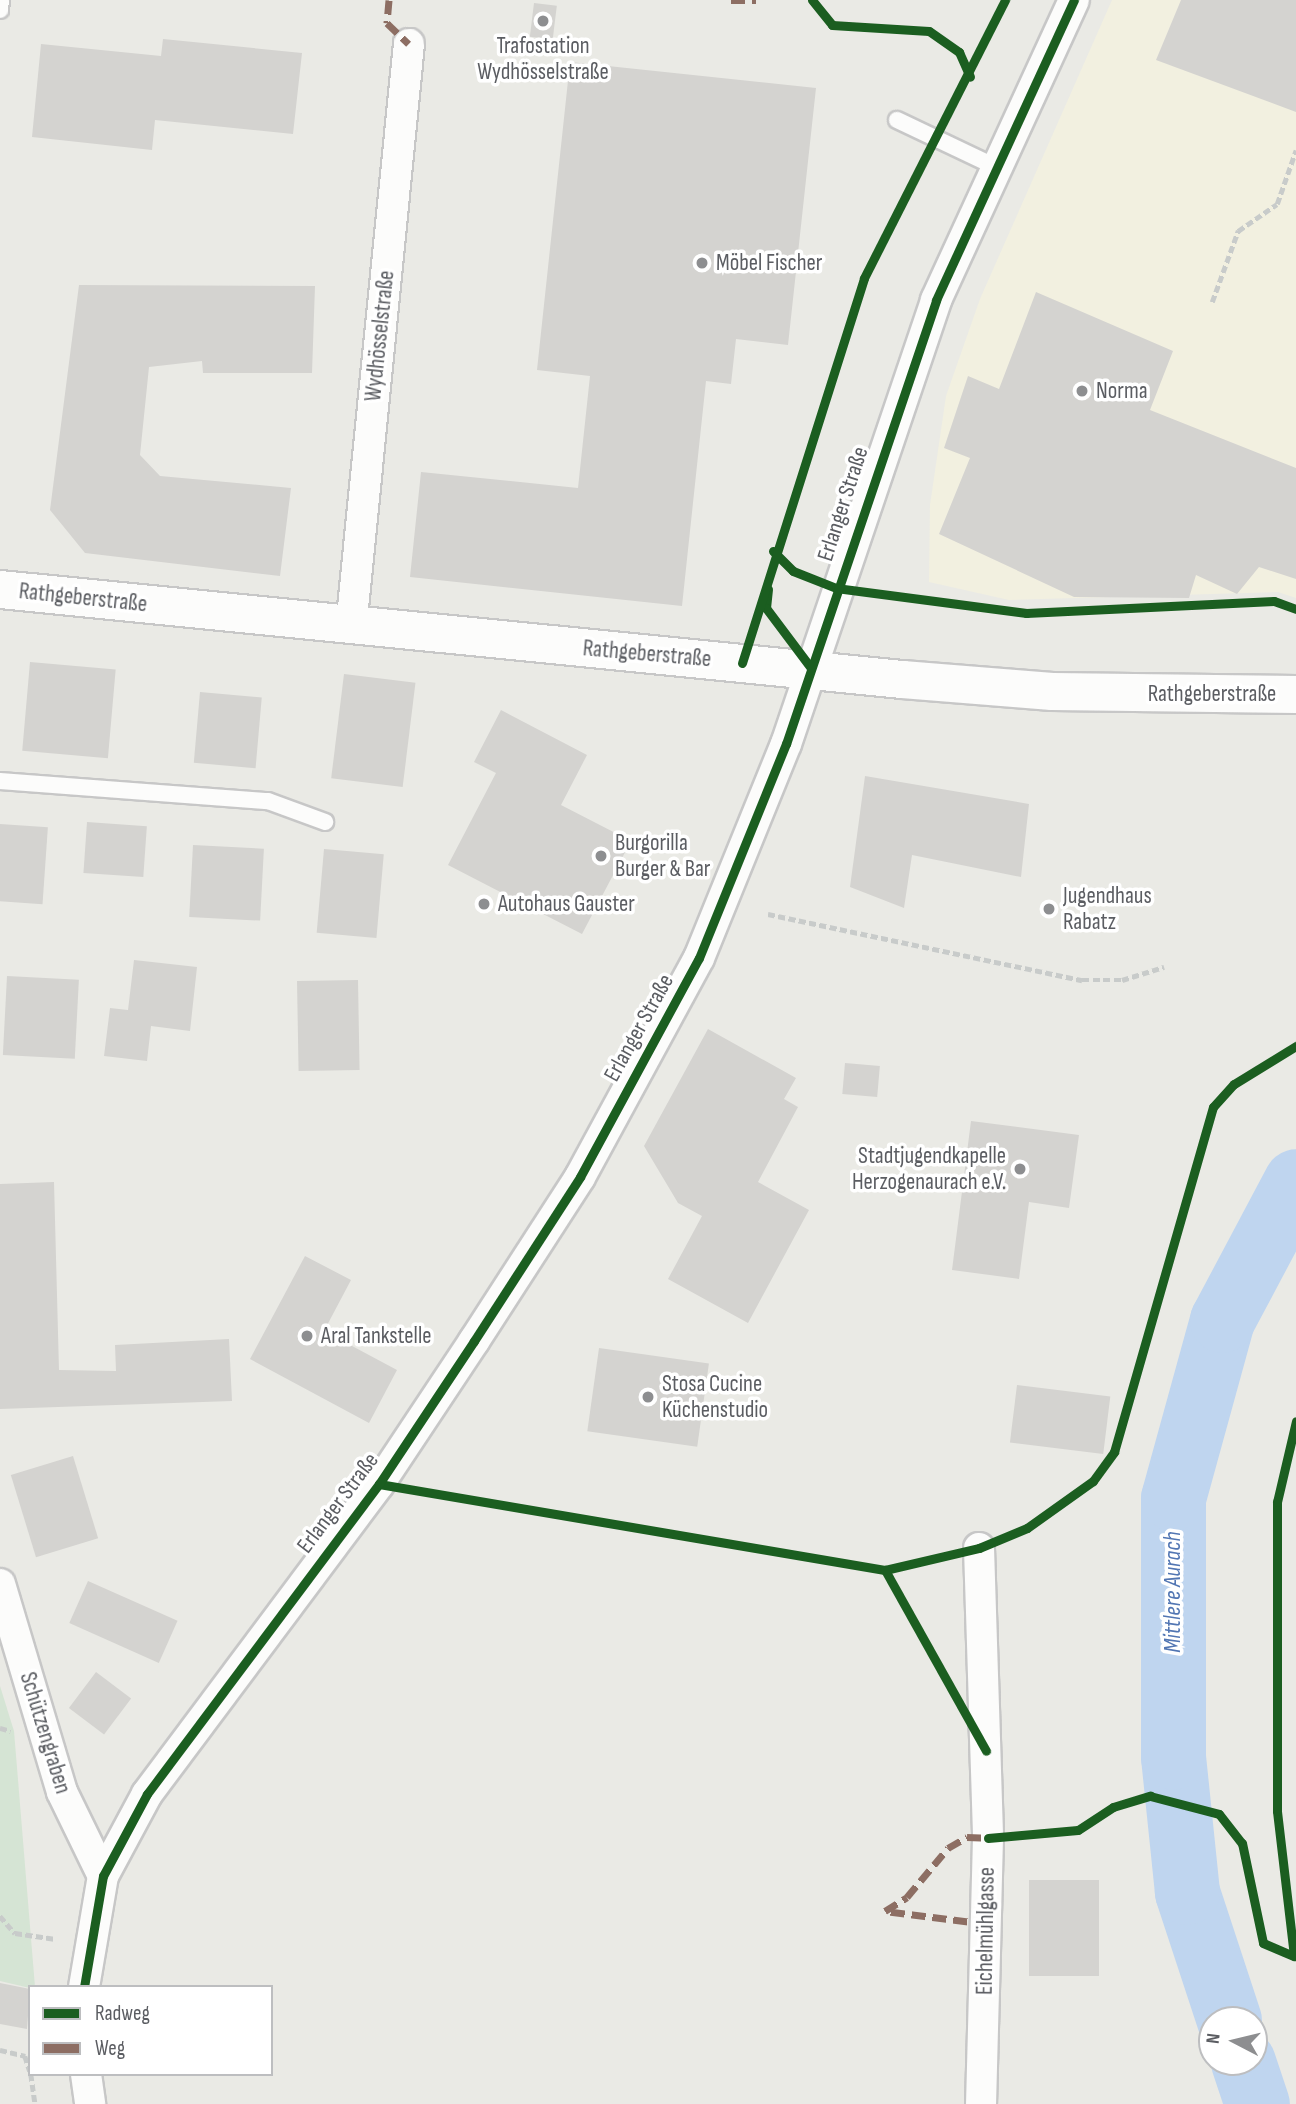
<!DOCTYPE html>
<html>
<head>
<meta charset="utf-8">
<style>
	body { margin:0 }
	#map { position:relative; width:1296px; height:2104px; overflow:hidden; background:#eaeae5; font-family:"Sofia Sans Condensed",sans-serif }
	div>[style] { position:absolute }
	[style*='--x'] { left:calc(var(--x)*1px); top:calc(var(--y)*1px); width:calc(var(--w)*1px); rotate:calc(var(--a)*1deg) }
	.commercial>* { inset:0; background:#f2f0e0 }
	.green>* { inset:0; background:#d5e4d4 }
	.river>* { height:65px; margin:-32.5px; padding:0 32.5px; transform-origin:32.5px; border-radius:32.5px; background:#bfd5ef }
	.building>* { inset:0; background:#d4d3d0; transform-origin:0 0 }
	.path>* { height:4.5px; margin-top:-2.25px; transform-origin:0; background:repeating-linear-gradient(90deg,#c8cbca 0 7px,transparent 0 10.5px) }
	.roads { filter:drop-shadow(2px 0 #c7c7c7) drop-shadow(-2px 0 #c7c7c7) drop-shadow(0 2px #c7c7c7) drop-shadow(0 -2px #c7c7c7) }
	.service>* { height:16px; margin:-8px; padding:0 8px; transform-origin:8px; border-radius:8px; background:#fcfcfb }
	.minor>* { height:30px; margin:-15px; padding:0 15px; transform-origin:15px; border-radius:15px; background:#fcfcfb }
	.tertiary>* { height:37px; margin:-18.5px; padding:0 18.5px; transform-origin:18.5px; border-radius:18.5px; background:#fcfcfb }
	.quiet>* { height:7px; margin-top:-3.5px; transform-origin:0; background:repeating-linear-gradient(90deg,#8d6e63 0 14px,transparent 0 21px) }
	.cycleway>* { height:9px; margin:-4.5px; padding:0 4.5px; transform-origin:4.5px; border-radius:4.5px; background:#1b5e20 }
	.dots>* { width:19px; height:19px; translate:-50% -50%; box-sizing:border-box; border:4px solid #fff; border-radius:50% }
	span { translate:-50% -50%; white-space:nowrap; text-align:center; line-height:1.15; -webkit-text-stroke:7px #fff; paint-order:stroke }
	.poi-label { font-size:23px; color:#5b5d62 }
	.left { translate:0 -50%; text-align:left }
	.right { translate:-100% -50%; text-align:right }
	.street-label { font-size:23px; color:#5b5d62 }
	.water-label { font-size:24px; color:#5276b3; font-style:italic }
	.legend { position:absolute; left:28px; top:1985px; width:245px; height:91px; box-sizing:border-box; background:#fff; border:2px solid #bdbec0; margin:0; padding:9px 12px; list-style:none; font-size:21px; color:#5b5d62 }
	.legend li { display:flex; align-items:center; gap:14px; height:35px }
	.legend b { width:35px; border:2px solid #bdbec0 }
	.north { position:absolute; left:1198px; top:2006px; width:70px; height:70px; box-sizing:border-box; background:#fff; border:2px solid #bdbec0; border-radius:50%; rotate:277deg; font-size:19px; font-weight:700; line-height:28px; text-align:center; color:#5b5d62 }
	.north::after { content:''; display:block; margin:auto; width:24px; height:32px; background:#8d8e90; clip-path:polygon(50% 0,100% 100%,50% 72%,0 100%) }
</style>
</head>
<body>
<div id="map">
	<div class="commercial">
		<i style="clip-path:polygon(1112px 0,1296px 0,1296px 598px,1278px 592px,1009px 600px,929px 582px,930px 505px,946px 396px,980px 299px)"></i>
	</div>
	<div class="green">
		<i style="clip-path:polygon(0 1686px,14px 1731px,35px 1987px,30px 1988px,0 1981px)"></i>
	</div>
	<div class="river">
		<i style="--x:1229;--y:2020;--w:135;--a:-108.2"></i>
		<i style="--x:1187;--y:1892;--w:136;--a:-95.9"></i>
		<i style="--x:1173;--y:1757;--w:259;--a:-90"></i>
		<i style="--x:1173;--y:1498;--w:185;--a:-74.6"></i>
		<i style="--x:1222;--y:1320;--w:157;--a:-62"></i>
		<i style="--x:1243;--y:2062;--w:44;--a:71.6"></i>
	</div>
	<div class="building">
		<i style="clip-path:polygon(1181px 0,1296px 0,1296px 112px,1156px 60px)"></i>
		<i style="left:534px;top:3px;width:23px;height:34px;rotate:7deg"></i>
		<i style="clip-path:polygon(163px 39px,302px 53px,293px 134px,155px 120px,152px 150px,32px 137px,41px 44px,161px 56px)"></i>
		<i style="clip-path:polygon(570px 62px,816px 88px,788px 345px,736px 339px,731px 384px,706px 381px,682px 606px,410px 577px,421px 472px,578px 488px,590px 376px,537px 370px)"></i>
		<i style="clip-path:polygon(79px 285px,315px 286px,312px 373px,203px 373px,202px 361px,149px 367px,140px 455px,160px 476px,291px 488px,280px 576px,85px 553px,50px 510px)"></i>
		<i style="clip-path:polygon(1036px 292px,1173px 351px,1150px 410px,1296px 468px,1296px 579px,1259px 567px,1237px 594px,1196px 575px,1189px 598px,1074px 597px,939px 534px,970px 458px,944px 448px,968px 376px,999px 389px)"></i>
		<i style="left:30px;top:662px;width:86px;height:89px;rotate:5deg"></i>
		<i style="left:344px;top:674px;width:72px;height:105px;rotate:7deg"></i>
		<i style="left:200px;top:692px;width:62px;height:71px;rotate:5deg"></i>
		<i style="clip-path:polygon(501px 710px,587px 755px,561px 805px,631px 841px,582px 934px,448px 865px,496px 773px,474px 762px)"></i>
		<i style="clip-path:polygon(865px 776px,1029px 804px,1021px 877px,912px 855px,904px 908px,850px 887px)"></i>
		<i style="left:87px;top:822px;width:60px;height:51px;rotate:4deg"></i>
		<i style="left:0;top:824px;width:48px;height:77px;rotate:4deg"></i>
		<i style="left:193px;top:845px;width:71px;height:72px;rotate:3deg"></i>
		<i style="left:324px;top:849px;width:60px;height:84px;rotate:5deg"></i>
		<i style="clip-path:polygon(134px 960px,197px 967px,190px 1031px,151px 1026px,147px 1061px,104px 1056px,110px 1008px,128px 1010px)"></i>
		<i style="left:7px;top:976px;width:72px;height:79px;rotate:3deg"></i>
		<i style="left:358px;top:980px;width:90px;height:61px;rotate:89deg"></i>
		<i style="clip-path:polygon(708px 1029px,796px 1078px,784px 1099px,798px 1107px,758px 1182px,809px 1210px,748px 1323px,668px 1279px,702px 1216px,678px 1203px,644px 1146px)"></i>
		<i style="left:845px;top:1063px;width:35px;height:31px;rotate:5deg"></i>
		<i style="clip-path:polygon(971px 1121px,1079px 1135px,1069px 1208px,1029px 1202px,1019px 1279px,952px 1270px)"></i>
		<i style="clip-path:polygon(54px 1182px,59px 1370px,116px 1371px,115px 1345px,229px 1339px,232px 1401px,0 1409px,0 1184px)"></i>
		<i style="clip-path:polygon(305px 1256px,351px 1280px,324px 1331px,397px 1370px,369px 1423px,250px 1359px)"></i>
		<i style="left:599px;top:1348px;width:111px;height:84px;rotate:8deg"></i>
		<i style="left:1017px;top:1385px;width:94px;height:58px;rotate:7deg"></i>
		<i style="left:73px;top:1456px;width:86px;height:65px;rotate:73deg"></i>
		<i style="left:88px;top:1581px;width:98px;height:46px;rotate:24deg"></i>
		<i style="left:96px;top:1672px;width:44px;height:45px;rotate:37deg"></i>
		<i style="left:1029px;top:1880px;width:70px;height:96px"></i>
		<i style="clip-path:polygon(0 1983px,30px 1989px,27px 2029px,0 2024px)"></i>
	</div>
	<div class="path">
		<i style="--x:1212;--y:302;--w:76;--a:-69.9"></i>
		<i style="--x:1238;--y:231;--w:47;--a:-34.7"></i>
		<i style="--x:1277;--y:204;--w:57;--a:-70.6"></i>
		<i style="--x:768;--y:914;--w:321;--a:11.9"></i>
		<i style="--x:1082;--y:980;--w:40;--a:0"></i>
		<i style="--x:1122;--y:980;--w:44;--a:-17.2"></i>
		<i style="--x:0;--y:1728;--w:11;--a:15"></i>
		<i style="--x:0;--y:1916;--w:23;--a:49"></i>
		<i style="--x:15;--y:1933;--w:41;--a:8.3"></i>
		<i style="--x:0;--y:2050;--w:26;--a:13"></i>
		<i style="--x:25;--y:2056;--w:16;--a:72"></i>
		<i style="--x:31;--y:2074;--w:30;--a:82"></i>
	</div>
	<div class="roads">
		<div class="service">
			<i style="--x:0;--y:10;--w:10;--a:-84"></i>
			<i style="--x:897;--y:120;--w:110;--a:25.4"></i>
			<i style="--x:0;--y:781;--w:269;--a:4.3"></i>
			<i style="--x:268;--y:801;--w:61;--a:20.2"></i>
		</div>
		<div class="minor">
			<i style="--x:351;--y:628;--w:587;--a:-84.33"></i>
			<i style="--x:979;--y:1548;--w:290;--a:88.2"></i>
			<i style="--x:988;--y:1838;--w:266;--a:91.5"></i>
			<i style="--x:0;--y:1584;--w:217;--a:73.4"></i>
			<i style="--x:62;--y:1792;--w:93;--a:64"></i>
			<i style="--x:84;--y:1987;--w:113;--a:-80.3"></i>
			<i style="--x:103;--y:1876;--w:93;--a:-61.8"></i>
			<i style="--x:147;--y:1794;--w:387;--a:-53.2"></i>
			<i style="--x:379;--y:1484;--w:172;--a:-56.4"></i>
			<i style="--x:474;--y:1341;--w:195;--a:-57.1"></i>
			<i style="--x:580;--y:1177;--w:249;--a:-61.5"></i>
			<i style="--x:699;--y:958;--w:231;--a:-67.9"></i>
			<i style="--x:786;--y:744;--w:469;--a:-71.3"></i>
			<i style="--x:936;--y:300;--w:330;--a:-65.3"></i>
			<i style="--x:86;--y:2074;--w:30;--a:82"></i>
		</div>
		<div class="tertiary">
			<i style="--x:0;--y:589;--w:906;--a:5.7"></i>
			<i style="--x:902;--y:679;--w:150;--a:4.6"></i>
			<i style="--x:1052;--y:691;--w:244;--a:0.7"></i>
		</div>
	</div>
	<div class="quiet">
		<i style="--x:389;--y:0;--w:23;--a:95"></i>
		<i style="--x:387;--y:23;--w:30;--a:44"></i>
		<i style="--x:731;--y:0;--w:25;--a:0"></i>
		<i style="--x:988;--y:1924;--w:104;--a:-172.8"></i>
		<i style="--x:885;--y:1911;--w:26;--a:-32"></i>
		<i style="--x:907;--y:1897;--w:64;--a:-50.1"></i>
		<i style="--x:948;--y:1848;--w:22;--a:-30"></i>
		<i style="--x:967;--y:1837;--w:27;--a:2"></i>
	</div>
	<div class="cycleway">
		<i style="--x:812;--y:0;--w:32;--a:51"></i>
		<i style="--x:832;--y:25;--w:97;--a:3.5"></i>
		<i style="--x:929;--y:31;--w:37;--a:35"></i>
		<i style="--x:959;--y:52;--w:27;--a:66"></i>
		<i style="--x:773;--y:551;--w:28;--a:45"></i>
		<i style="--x:793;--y:571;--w:46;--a:21.6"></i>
		<i style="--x:836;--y:588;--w:192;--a:7.5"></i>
		<i style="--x:1026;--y:613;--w:248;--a:-2.8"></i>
		<i style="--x:1274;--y:601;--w:23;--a:20"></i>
		<i style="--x:768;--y:589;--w:19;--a:96"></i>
		<i style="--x:766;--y:608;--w:75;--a:53.1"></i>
		<i style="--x:742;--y:663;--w:404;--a:-72.4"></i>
		<i style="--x:864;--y:278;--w:312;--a:-63.1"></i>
		<i style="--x:379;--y:1484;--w:513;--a:9.65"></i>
		<i style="--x:885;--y:1570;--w:97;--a:-13.2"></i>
		<i style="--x:979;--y:1548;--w:52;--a:-22.6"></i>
		<i style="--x:1027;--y:1528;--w:81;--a:-35.5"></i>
		<i style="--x:1093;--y:1481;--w:36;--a:-54"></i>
		<i style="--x:1114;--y:1452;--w:359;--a:-74"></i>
		<i style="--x:1213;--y:1107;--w:31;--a:-48"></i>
		<i style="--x:1234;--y:1084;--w:73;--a:-31.5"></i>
		<i style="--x:885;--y:1570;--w:207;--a:60.8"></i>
		<i style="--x:988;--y:1838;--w:90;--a:-5.1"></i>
		<i style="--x:1078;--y:1830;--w:42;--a:-33.3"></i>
		<i style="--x:1113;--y:1807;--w:39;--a:-17"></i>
		<i style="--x:1150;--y:1796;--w:71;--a:14.6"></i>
		<i style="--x:1219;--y:1814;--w:37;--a:52"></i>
		<i style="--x:1242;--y:1843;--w:102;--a:78.1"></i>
		<i style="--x:1263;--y:1943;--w:34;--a:23"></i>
		<i style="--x:1294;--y:1956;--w:146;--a:-96.7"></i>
		<i style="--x:1277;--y:1811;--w:309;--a:-90"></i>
		<i style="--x:1277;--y:1502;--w:83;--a:-76.8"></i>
		<i style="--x:84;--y:1987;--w:113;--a:-80.3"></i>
		<i style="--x:103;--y:1876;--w:93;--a:-61.8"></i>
		<i style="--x:147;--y:1794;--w:387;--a:-53.2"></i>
		<i style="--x:379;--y:1484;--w:172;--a:-56.4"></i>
		<i style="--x:474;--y:1341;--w:195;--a:-57.1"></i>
		<i style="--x:580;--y:1177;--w:249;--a:-61.5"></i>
		<i style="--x:699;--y:958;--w:231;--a:-67.9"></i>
		<i style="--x:786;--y:744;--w:469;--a:-71.3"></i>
		<i style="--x:936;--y:300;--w:330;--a:-65.3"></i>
	</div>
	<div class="dots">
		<i style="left:543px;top:21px;background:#8d8e90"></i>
		<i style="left:702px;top:263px;background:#8d8e90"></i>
		<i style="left:1082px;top:391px;background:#8d8e90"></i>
		<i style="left:601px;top:856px;background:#8d8e90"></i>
		<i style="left:484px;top:904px;background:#8d8e90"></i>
		<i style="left:1049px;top:909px;background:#8d8e90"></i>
		<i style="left:1020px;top:1169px;background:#8d8e90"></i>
		<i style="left:307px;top:1336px;background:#8d8e90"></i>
		<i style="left:648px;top:1397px;background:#8d8e90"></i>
	</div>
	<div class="poi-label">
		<span style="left:543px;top:59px">Trafostation<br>Wydhösselstraße</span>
		<span class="left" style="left:716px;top:263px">Möbel Fischer</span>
		<span class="left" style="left:1096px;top:391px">Norma</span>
		<span class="left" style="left:615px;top:856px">Burgorilla<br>Burger &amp; Bar</span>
		<span class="left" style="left:1063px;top:909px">Jugendhaus<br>Rabatz</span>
		<span class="left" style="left:498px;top:904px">Autohaus Gauster</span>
		<span class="right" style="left:1006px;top:1169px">Stadtjugendkapelle<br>Herzogenaurach e.V.</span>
		<span class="left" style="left:321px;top:1336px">Aral Tankstelle</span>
		<span class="left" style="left:662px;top:1397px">Stosa Cucine<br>Küchenstudio</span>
	</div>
	<div class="street-label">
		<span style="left:380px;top:336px;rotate:-84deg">Wydhösselstraße</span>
		<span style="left:843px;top:504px;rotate:-72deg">Erlanger Straße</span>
		<span style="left:83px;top:598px;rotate:6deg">Rathgeberstraße</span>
		<span style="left:647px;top:654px;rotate:5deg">Rathgeberstraße</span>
		<span style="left:1212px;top:694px">Rathgeberstraße</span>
		<span style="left:639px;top:1028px;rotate:-61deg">Erlanger Straße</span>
		<span style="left:338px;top:1503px;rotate:-53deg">Erlanger Straße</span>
		<span style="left:45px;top:1733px;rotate:73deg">Schützengraben</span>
		<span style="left:986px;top:1931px;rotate:-89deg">Eichelmühlgasse</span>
	</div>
	<div class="water-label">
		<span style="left:1173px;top:1592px;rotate:-90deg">Mittlere Aurach</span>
	</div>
	<ul class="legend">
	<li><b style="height:9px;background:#1b5e20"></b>Radweg</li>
	<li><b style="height:9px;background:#8d6e63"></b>Weg</li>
	</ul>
	<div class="north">N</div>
</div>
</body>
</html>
